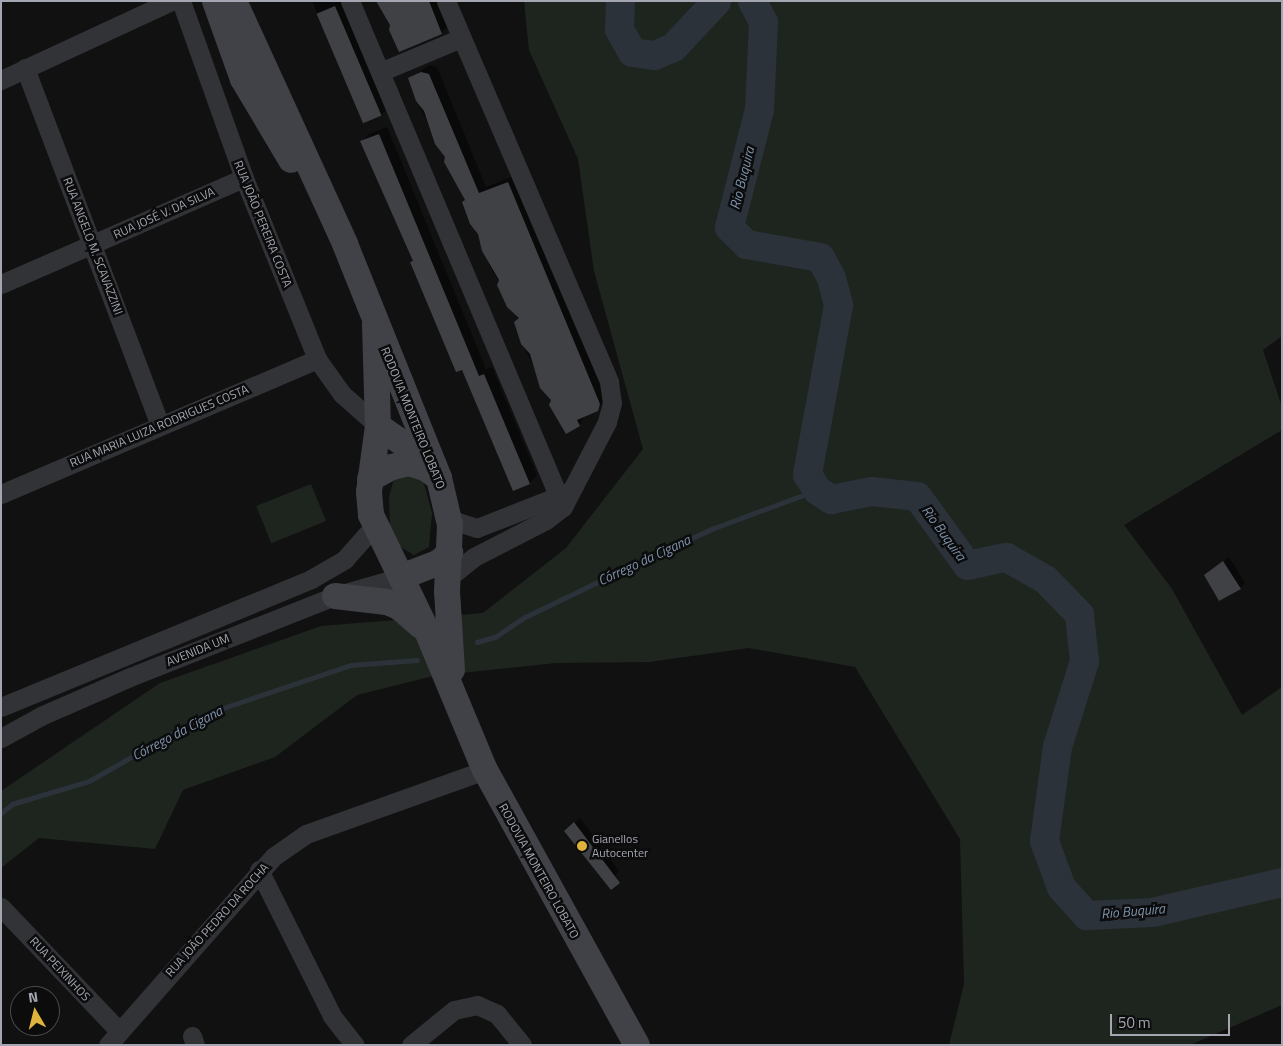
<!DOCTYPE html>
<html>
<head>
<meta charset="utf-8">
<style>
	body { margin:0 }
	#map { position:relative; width:1283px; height:1046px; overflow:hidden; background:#111112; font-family:"Titillium Web",sans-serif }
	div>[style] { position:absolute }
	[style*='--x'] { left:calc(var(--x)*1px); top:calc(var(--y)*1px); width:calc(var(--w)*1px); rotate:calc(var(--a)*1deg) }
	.green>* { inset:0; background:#1e251f; transform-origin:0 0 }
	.shadow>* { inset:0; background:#0007 }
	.stream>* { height:5px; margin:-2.5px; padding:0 2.5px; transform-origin:2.5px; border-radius:2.5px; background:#2c323a }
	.river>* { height:29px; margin:-14.5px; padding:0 14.5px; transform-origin:14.5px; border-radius:14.5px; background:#2c323a }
	.building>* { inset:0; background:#404145; transform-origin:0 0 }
	.street>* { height:19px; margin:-9.5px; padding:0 9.5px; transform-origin:9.5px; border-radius:9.5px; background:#323337 }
	.secondary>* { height:26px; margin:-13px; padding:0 13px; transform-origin:13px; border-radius:13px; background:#414247 }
	.dots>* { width:14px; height:14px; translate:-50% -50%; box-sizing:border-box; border:2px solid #0c0c0d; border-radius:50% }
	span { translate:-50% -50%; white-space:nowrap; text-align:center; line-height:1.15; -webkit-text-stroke:5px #0c0c0d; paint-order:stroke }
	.street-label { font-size:12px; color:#a4a7b2 }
	.poi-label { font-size:12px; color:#a4a7b2 }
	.left { translate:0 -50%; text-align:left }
	.water-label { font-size:14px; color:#7d92aa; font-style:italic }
	.frame { position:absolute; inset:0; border:2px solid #a4a7b2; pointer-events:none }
	.north { position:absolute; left:10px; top:986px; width:50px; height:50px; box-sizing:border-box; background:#0c0c0d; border:1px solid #494a4f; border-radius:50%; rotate:352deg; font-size:14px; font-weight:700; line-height:20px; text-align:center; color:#a4a7b2 }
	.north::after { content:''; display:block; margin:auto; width:18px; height:22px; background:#e0b33b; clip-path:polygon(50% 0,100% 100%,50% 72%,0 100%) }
	.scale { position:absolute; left:1110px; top:1014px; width:120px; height:22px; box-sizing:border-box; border:2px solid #a4a7b2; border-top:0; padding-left:6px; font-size:15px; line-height:18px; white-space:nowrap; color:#a4a7b2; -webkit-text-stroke:4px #0c0c0d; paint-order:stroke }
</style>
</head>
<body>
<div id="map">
	<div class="green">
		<i style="clip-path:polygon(524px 1px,1282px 1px,1282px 336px,1263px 350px,1282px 407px,1282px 430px,1124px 525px,1172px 589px,1242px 715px,1282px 687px,1282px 1005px,1190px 1045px,949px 1045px,964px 984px,960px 839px,855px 667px,749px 648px,649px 662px,556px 663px,433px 676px,357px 695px,275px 757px,183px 790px,155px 849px,39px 838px,1px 868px,1px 791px,160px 683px,321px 626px,483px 613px,566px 548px,643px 449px,594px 271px,578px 159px,529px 50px)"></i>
		<i style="clip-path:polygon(403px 470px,423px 480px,432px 513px,429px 547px,414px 555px,399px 546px,390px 526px,389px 497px,395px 475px)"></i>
		<i style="left:311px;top:484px;width:40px;height:59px;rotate:68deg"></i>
	</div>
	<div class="shadow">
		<i style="clip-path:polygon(312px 1px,343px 1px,388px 108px,381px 115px,365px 122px)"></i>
		<i style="clip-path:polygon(378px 1px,438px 1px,449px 25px,441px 33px,392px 24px)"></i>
		<i style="clip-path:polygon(430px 65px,437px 67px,486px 187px,516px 175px,607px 396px,605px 402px,586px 415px,579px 425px,552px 400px,522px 344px,520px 317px,490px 267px,466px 200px,417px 101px,410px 79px)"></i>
		<i style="clip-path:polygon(387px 127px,486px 369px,492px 367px,537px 475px,530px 483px,514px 490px,462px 368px,411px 262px,414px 260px,362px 142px,369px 134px)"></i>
		<i style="clip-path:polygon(1229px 557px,1245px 583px,1240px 588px,1211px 570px)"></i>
		<i style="clip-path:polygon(580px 818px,619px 871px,615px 876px,601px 876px,566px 831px)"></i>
	</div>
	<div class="stream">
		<i style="--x:477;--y:642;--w:19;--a:-16"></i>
		<i style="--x:495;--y:637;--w:36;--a:-34"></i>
		<i style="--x:525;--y:617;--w:127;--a:-25.8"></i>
		<i style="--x:639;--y:562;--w:82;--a:-24.4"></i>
		<i style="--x:714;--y:528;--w:110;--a:-20.3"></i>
		<i style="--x:1;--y:813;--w:14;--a:-39"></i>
		<i style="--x:12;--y:804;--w:80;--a:-16.6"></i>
		<i style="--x:89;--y:781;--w:137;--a:-29.7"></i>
		<i style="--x:208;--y:713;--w:151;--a:-18.6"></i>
		<i style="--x:351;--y:665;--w:66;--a:-4.3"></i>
	</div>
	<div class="river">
		<i style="--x:620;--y:1;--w:28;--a:92"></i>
		<i style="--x:619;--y:29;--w:26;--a:61"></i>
		<i style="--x:632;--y:52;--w:22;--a:8"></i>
		<i style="--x:654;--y:55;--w:21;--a:-23"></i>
		<i style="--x:673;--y:47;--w:63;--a:-46.9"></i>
		<i style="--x:752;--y:1;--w:24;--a:62"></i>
		<i style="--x:763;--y:22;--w:87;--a:92.6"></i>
		<i style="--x:759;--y:109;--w:122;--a:104.3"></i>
		<i style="--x:729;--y:227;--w:24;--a:45"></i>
		<i style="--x:746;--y:244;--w:75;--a:10"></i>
		<i style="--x:820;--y:257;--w:24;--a:62"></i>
		<i style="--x:831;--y:278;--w:28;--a:75"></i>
		<i style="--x:838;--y:305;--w:172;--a:100.4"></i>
		<i style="--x:807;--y:474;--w:19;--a:58"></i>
		<i style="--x:817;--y:490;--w:17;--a:33"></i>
		<i style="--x:831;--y:499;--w:41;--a:-11.3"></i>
		<i style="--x:871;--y:491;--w:46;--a:6.2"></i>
		<i style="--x:917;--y:496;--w:85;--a:54.1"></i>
		<i style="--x:967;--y:565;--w:40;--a:-12"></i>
		<i style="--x:1006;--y:557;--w:45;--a:29.4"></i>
		<i style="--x:1045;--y:579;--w:49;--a:45.8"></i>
		<i style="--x:1079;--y:614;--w:47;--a:83.9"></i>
		<i style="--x:1084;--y:661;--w:89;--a:107.6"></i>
		<i style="--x:1057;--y:746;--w:96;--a:97.8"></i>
		<i style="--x:1044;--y:841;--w:49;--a:69.7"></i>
		<i style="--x:1061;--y:887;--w:38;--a:48"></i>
		<i style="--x:1086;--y:915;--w:66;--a:-2.6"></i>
		<i style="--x:1152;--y:912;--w:133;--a:-13"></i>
	</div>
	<div class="building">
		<i style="clip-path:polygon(376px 1px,429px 1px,442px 34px,399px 52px,389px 30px,390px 25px)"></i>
		<i style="left:335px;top:6px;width:119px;height:20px;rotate:67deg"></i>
		<i style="clip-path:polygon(421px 72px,429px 74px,479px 193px,508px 182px,600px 404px,598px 411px,577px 420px,580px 426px,566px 434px,549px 405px,551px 400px,540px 388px,530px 354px,521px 344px,514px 322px,519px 318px,507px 307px,497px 285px,499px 280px,482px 251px,478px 234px,470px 224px,462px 202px,465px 200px,444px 162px,445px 157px,435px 144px,424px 111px,416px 101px,408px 78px)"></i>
		<i style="clip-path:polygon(379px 134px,479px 376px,484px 374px,530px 484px,513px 491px,462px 370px,456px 372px,410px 262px,413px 261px,360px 141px)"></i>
		<i style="clip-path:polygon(1223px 561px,1241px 589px,1219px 601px,1204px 575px)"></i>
		<i style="clip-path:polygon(574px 822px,620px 883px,611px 890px,564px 831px)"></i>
	</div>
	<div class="street">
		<i style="--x:181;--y:1;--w:188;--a:70.4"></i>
		<i style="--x:244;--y:178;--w:195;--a:68"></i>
		<i style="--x:317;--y:359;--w:43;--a:54.5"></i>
		<i style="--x:342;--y:394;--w:48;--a:41.6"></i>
		<i style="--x:350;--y:1;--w:549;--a:67.17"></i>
		<i style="--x:446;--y:1;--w:414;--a:66.8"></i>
		<i style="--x:609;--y:382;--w:21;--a:82"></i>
		<i style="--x:612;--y:403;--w:20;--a:105"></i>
		<i style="--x:607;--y:422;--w:96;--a:117.4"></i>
		<i style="--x:563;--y:507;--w:21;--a:143"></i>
		<i style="--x:546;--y:520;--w:81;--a:152.8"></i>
		<i style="--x:474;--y:557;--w:33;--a:141"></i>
		<i style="--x:25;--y:68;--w:382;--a:69.3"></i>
		<i style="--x:380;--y:72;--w:88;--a:-22.8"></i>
		<i style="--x:1;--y:80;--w:187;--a:-24.9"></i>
		<i style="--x:1;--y:284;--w:265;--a:-23.6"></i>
		<i style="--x:1;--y:494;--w:344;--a:-23.1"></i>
		<i style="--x:449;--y:519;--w:29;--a:18"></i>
		<i style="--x:477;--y:528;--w:99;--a:-21.4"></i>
		<i style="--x:1;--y:707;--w:335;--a:-22.4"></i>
		<i style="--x:311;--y:579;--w:39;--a:-30"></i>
		<i style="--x:345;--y:559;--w:45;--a:-48.6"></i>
		<i style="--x:1;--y:738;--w:48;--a:-28.7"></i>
		<i style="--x:43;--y:715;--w:95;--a:-23.6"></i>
		<i style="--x:130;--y:677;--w:220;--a:-21.6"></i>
		<i style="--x:335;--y:596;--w:69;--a:-16.1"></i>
		<i style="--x:259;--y:870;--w:163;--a:63.4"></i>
		<i style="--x:332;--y:1016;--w:37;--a:52"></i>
		<i style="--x:1;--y:907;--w:171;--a:46.4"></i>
		<i style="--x:192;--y:1036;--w:9;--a:72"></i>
		<i style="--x:108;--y:1045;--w:250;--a:-48.7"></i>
		<i style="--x:273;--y:857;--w:40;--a:-34.9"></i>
		<i style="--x:306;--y:834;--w:190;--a:-19.7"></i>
		<i style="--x:411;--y:1045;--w:55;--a:-39.1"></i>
		<i style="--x:454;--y:1010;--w:24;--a:-12"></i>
		<i style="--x:477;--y:1005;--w:22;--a:24"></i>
		<i style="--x:497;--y:1014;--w:40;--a:51"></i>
	</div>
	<div class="secondary">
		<i style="--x:215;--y:1;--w:83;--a:70.3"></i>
		<i style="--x:243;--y:79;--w:94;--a:59.3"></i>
		<i style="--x:234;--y:1;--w:267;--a:65.4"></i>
		<i style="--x:345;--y:244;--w:252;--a:68.1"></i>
		<i style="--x:439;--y:478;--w:48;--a:76.8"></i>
		<i style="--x:450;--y:525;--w:66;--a:92.6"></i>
		<i style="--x:447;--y:591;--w:79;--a:86.4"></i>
		<i style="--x:375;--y:325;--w:101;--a:88.3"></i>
		<i style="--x:378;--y:426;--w:67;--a:97.8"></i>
		<i style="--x:369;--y:492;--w:23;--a:85"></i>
		<i style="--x:371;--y:515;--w:129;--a:64.2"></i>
		<i style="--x:427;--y:631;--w:151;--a:67.4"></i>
		<i style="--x:485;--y:770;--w:314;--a:61.1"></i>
		<i style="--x:378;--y:426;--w:68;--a:34.9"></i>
		<i style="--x:370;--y:479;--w:25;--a:-29"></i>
		<i style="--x:392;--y:467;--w:17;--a:-13"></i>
		<i style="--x:409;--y:463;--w:19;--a:18"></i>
		<i style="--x:427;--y:469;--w:15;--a:37"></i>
		<i style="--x:401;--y:577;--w:40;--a:-21"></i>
		<i style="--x:438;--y:563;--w:16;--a:-40"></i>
		<i style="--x:335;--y:596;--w:52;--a:6.6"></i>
		<i style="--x:387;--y:602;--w:13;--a:23"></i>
		<i style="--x:399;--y:607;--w:29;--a:41"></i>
	</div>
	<div class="dots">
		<i style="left:582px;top:846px;background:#e0b33b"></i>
	</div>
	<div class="street-label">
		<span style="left:164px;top:213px;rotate:-24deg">RUA JOSÉ V. DA SILVA</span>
		<span style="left:263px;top:224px;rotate:68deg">RUA JOÃO PEREIRA COSTA</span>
		<span style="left:93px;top:246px;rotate:69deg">RUA ANGELO M. SCAVAZZINI</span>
		<span style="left:413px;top:418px;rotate:68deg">RODOVIA MONTEIRO LOBATO</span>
		<span style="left:159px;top:426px;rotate:-23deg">RUA MARIA LUIZA RODRIGUES COSTA</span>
		<span style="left:198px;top:650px;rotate:-22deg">AVENIDA UM</span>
		<span style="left:539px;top:871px;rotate:61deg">RODOVIA MONTEIRO LOBATO</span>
		<span style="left:217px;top:920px;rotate:-48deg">RUA JOÃO PEDRO DA ROCHA</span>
		<span style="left:60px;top:969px;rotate:47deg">RUA PEIXINHOS</span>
	</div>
	<div class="poi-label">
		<span class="left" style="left:592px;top:846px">Gianellos<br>Autocenter</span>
	</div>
	<div class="water-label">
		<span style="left:742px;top:178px;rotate:-76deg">Rio Buquira</span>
		<span style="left:944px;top:533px;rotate:54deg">Rio Buquira</span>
		<span style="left:644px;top:560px;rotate:-25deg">Córrego da Cigana</span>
		<span style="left:177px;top:733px;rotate:-28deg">Córrego da Cigana</span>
		<span style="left:1133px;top:911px;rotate:-5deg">Rio Buquira</span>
	</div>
	<div class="frame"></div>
	<div class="north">N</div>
	<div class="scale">50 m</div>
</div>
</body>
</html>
